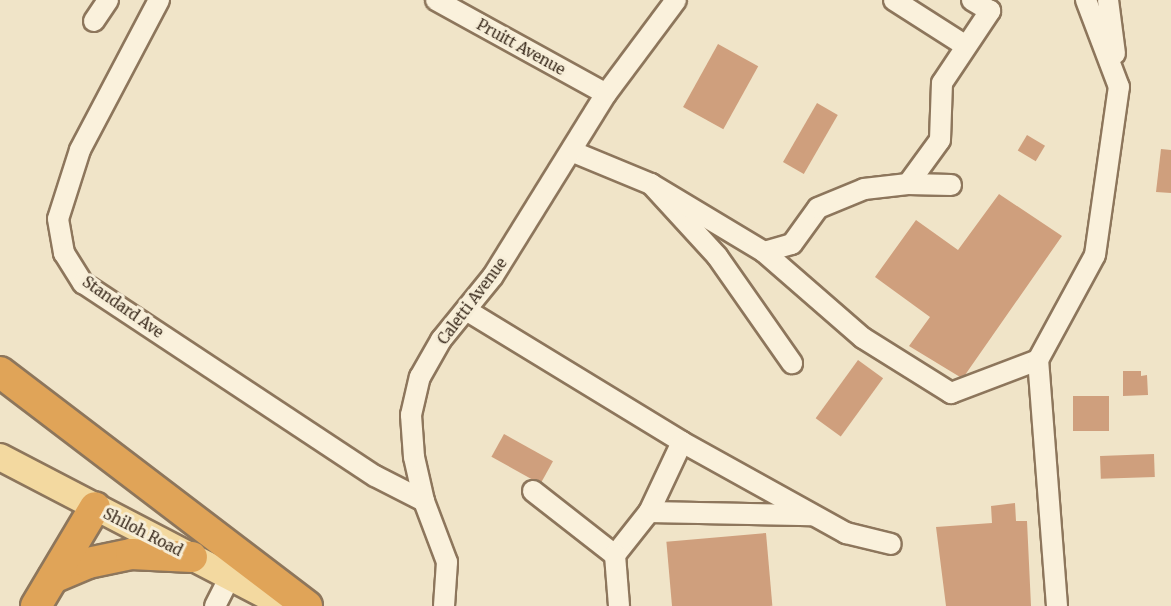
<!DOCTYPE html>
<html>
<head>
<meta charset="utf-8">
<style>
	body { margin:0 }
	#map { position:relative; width:1171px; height:606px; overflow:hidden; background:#f0e4c8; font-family:Merriweather,serif }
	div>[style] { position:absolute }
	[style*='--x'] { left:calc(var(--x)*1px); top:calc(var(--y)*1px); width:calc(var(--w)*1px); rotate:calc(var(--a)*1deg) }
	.building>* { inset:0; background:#cf9f7d; transform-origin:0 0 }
	.roads { filter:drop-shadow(2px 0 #8d765c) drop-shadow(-2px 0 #8d765c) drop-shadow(0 2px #8d765c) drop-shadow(0 -2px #8d765c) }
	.minor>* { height:20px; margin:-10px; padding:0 10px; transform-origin:10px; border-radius:10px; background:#faf1dc }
	.major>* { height:26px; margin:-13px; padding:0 13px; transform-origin:13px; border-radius:13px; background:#f3d9a0 }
	.highway>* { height:30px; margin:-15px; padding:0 15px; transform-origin:15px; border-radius:15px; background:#e0a458 }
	span { translate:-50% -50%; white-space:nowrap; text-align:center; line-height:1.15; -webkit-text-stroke:6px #f7eed8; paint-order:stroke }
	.street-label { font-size:15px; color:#3d2e20 }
</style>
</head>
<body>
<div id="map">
	<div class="building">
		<i style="left:718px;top:44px;width:46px;height:72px;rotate:29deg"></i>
		<i style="left:817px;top:103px;width:24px;height:68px;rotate:30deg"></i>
		<i style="left:1027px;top:135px;width:21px;height:18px;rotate:31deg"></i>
		<i style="clip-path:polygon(1161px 149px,1171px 150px,1171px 193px,1156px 192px)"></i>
		<i style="clip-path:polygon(999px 194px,1062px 236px,965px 375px,960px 377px,909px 346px,930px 317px,875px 277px,916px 220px,958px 250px)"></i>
		<i style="left:858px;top:360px;width:31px;height:72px;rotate:36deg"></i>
		<i style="clip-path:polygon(1123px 371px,1141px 371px,1141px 376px,1147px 375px,1148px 395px,1123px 396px)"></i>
		<i style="left:1073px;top:396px;width:36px;height:35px"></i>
		<i style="left:504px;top:434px;width:56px;height:26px;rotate:29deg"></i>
		<i style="left:1154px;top:454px;width:23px;height:54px;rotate:88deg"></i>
		<i style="clip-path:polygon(1015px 503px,1016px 521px,1027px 521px,1031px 606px,946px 606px,936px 527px,992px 523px,991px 506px)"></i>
		<i style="left:766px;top:533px;width:73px;height:100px;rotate:85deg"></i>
	</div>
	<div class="roads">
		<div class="minor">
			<i style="--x:159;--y:0;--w:170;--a:117.8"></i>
			<i style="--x:80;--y:150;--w:72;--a:107.7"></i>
			<i style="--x:58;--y:219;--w:35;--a:80"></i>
			<i style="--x:64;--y:253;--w:36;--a:58"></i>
			<i style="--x:83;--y:283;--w:350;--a:33.5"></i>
			<i style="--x:375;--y:476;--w:55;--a:27"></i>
			<i style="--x:436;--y:0;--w:194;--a:28.9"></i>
			<i style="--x:894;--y:0;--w:85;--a:32.6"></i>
			<i style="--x:1108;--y:0;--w:54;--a:82.6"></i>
			<i style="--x:94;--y:21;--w:25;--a:-56"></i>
			<i style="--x:571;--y:151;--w:87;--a:22.4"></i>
			<i style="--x:651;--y:184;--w:98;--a:47.5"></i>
			<i style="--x:717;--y:256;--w:131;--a:55"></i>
			<i style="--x:651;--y:184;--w:132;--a:31"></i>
			<i style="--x:764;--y:252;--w:131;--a:41"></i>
			<i style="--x:863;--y:338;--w:104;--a:32"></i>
			<i style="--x:951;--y:393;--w:93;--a:-20.8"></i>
			<i style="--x:908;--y:184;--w:54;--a:-54"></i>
			<i style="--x:940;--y:140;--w:57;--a:-88"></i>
			<i style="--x:942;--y:83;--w:87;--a:-56.3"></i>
			<i style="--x:990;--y:11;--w:21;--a:-149"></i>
			<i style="--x:764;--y:252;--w:29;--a:-16"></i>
			<i style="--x:792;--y:244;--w:44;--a:-54.2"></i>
			<i style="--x:818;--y:208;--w:50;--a:-22.4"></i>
			<i style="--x:864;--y:189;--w:44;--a:-6.5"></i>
			<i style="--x:908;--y:184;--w:43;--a:1.3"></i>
			<i style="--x:466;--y:310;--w:253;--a:31.4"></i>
			<i style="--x:682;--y:442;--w:77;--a:115.2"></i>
			<i style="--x:649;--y:512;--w:55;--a:128.3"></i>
			<i style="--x:682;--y:442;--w:188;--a:29"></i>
			<i style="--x:846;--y:533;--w:46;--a:13.7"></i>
			<i style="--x:533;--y:491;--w:104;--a:38"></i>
			<i style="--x:615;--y:555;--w:51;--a:85.5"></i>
			<i style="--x:649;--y:512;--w:163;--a:1.1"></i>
			<i style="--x:215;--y:606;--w:33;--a:-63"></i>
			<i style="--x:444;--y:606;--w:44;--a:-86.1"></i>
			<i style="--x:447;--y:562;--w:65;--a:-110.7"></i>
			<i style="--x:424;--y:501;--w:45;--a:-102.8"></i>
			<i style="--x:414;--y:457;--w:42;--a:-94.1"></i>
			<i style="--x:411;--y:415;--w:39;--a:-77"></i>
			<i style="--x:420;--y:377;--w:43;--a:-60.4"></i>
			<i style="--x:441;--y:340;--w:82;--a:-50.9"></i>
			<i style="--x:493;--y:276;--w:214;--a:-58.2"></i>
			<i style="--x:606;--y:94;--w:117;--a:-53.3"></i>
			<i style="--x:1057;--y:606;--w:247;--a:-94.4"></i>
			<i style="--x:1038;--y:360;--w:119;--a:-61.5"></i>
			<i style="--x:1095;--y:255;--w:170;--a:-81.9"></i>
			<i style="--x:1119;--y:87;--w:93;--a:-110.8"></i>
		</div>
		<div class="major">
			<i style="--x:0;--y:457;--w:322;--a:27.5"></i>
		</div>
		<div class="highway">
			<i style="--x:0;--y:372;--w:386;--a:37.3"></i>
			<i style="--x:53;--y:578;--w:38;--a:-23"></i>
			<i style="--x:88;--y:563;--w:44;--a:-11.8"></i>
			<i style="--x:131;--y:554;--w:61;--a:2.8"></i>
			<i style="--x:36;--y:606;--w:115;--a:-59.2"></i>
		</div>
	</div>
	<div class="street-label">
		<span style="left:521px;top:47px;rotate:29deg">Pruitt Avenue</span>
		<span style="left:472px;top:301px;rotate:-53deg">Caletti Avenue</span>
		<span style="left:123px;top:307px;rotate:35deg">Standard Ave</span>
		<span style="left:143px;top:532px;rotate:27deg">Shiloh Road</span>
	</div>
</div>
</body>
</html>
